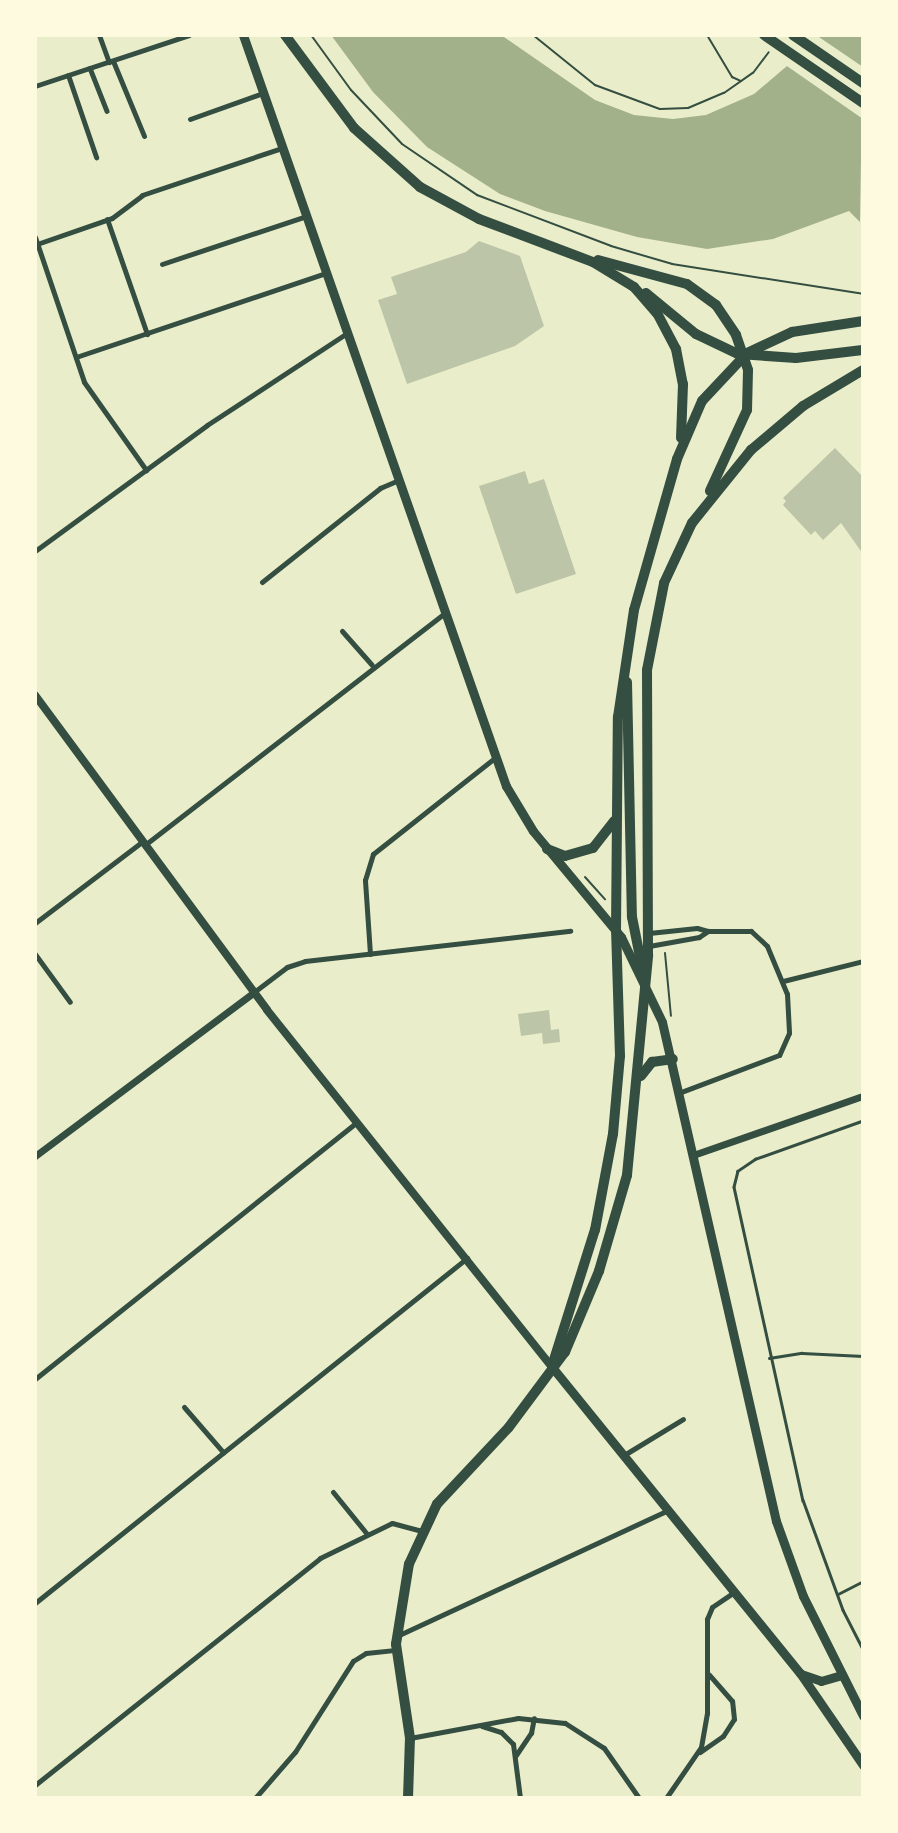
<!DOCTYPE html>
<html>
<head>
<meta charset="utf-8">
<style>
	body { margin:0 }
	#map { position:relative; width:898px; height:1833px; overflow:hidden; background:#e9edc9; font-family:"Source Sans 3",sans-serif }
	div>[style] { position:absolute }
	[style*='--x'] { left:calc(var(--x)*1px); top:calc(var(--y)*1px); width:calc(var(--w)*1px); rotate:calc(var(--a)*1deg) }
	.water>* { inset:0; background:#a3b18a }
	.pier>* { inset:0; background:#e9edc9 }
	.building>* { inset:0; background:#bcc5a7 }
	.path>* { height:2px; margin:-1px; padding:0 1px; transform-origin:1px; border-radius:1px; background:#344e41 }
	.service>* { height:2.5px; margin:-1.25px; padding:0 1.25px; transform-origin:1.25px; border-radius:1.25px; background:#344e41 }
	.pedestrian>* { height:4.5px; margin:-2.25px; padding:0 2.25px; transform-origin:2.25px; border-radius:2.25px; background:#344e41 }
	.minor>* { height:5px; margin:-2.5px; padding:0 2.5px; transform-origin:2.5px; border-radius:2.5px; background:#344e41 }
	.tertiary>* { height:7px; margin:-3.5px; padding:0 3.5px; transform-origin:3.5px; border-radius:3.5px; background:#344e41 }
	.secondary>* { height:8px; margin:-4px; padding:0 4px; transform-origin:4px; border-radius:4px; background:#344e41 }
	.primary>* { height:9px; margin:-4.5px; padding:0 4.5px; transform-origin:4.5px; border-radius:4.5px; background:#344e41 }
	.trunk>* { height:10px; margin:-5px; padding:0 5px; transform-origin:5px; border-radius:5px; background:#344e41 }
	span { translate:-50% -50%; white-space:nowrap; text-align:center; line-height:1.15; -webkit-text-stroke:5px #fefae0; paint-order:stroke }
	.frame { position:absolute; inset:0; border:37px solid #fefae0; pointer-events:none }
</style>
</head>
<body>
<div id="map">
	<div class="water">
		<i style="clip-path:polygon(331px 35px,501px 35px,595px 100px,634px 115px,673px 119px,706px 115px,754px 94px,787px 66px,810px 35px,863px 35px,860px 222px,849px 211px,773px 239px,707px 249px,637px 237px,545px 211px,500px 194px,427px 147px,373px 92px)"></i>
	</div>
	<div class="pier">
		<i style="clip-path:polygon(805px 35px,816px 35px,863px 67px,863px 119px,784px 64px)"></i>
	</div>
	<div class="building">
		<i style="clip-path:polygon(479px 241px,520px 256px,544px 326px,515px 346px,407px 384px,378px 300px,397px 294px,391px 277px,466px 252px)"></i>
		<i style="clip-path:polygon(835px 448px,863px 477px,863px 554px,841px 523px,823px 540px,815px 531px,811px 535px,783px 505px,786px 501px,783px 498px)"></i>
		<i style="clip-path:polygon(525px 471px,529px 484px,544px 479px,576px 574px,516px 594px,479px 486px)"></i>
		<i style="clip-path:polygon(549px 1010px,551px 1030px,559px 1029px,560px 1042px,543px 1044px,542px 1033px,521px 1036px,518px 1014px)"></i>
	</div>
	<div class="path">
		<i style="--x:311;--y:35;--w:68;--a:54"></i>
		<i style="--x:351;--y:90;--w:74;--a:46.6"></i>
		<i style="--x:402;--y:144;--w:91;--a:34.2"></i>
		<i style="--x:477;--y:195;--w:143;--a:20.8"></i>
		<i style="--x:611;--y:246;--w:64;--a:16.4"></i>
		<i style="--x:672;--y:264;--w:193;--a:8.9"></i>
		<i style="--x:533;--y:35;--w:80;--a:38.9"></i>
		<i style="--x:595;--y:85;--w:69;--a:20.3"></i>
		<i style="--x:660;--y:109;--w:28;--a:-2"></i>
		<i style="--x:688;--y:108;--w:39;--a:-23"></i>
		<i style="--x:724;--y:93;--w:35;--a:-35"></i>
		<i style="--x:753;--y:73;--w:26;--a:-53"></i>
		<i style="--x:707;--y:35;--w:49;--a:59.2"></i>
		<i style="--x:732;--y:77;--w:10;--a:24"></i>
		<i style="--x:585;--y:877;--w:30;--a:48"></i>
		<i style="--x:665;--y:953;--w:63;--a:84.6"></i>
	</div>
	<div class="service">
		<i style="--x:863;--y:1121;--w:114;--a:160.4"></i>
		<i style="--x:756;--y:1159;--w:22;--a:146"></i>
		<i style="--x:738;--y:1171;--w:16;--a:104"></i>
		<i style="--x:734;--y:1187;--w:321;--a:77.6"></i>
		<i style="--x:803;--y:1500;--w:117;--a:70"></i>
		<i style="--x:843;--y:1610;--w:44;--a:62.9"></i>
		<i style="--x:769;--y:1358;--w:33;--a:-9"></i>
		<i style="--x:802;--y:1353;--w:61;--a:2.8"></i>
		<i style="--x:838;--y:1594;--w:28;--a:-27"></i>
	</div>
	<div class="pedestrian">
		<i style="--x:90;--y:68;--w:46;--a:68.4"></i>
	</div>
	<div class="minor">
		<i style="--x:99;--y:35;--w:29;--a:70"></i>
		<i style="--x:113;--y:61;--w:81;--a:67.5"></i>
		<i style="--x:68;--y:75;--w:87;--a:71.1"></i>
		<i style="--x:35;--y:86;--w:162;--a:-18.3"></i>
		<i style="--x:190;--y:119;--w:77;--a:-19.6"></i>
		<i style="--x:107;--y:219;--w:122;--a:70.8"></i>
		<i style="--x:35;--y:237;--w:153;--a:71.3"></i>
		<i style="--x:84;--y:382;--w:108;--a:54.8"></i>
		<i style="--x:37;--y:244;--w:79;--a:-19.1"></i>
		<i style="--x:112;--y:218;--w:38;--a:-37"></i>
		<i style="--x:142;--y:195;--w:148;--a:-18.6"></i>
		<i style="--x:162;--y:264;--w:152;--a:-18.4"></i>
		<i style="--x:76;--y:357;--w:264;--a:-18.6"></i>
		<i style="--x:35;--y:551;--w:213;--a:-36.2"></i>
		<i style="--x:207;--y:425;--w:168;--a:-33.3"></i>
		<i style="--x:262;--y:582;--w:151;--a:-38.5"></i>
		<i style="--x:380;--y:488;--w:21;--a:-23"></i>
		<i style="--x:342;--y:631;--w:45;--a:48.6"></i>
		<i style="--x:146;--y:844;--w:378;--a:-37.7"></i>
		<i style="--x:35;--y:923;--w:136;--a:-37.2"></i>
		<i style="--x:649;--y:933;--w:48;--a:-5.9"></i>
		<i style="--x:697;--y:928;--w:11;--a:15"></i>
		<i style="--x:649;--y:946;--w:51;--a:-10.2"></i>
		<i style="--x:699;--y:937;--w:11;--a:-34"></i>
		<i style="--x:708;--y:931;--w:43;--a:0"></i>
		<i style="--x:751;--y:931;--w:22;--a:43"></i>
		<i style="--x:767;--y:946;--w:52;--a:67.4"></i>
		<i style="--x:787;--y:994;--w:39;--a:87"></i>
		<i style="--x:789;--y:1033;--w:24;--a:114"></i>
		<i style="--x:779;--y:1055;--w:105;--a:159.3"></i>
		<i style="--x:35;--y:954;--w:59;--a:53.9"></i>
		<i style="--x:370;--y:954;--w:74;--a:-93.9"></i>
		<i style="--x:365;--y:880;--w:27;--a:-73"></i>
		<i style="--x:373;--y:854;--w:157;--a:-38.3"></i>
		<i style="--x:783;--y:981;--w:82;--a:-14"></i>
		<i style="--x:254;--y:992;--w:41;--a:-37.1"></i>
		<i style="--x:287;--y:967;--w:19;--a:-18"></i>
		<i style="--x:305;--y:961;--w:267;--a:-6.5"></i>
		<i style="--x:35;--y:1379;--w:412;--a:-38.6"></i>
		<i style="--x:184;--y:1407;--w:60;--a:49.1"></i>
		<i style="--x:624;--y:1455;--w:69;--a:-31.4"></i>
		<i style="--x:333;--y:1492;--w:54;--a:51"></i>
		<i style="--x:35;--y:1603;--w:553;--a:-38.61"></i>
		<i style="--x:399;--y:1635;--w:297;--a:-24.9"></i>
		<i style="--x:482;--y:1726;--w:20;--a:18"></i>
		<i style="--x:501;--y:1732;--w:17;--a:45"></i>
		<i style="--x:513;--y:1744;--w:54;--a:82.6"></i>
		<i style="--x:410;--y:1738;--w:110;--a:-10.5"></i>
		<i style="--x:518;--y:1718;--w:47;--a:6.1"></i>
		<i style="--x:565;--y:1723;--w:46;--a:32.7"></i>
		<i style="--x:604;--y:1748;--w:61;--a:55"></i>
		<i style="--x:700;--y:1752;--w:28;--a:-35"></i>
		<i style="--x:723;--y:1736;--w:20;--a:-57"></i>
		<i style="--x:734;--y:1719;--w:18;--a:-96"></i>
		<i style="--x:732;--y:1701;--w:35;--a:-131"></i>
		<i style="--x:516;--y:1755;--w:27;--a:-56"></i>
		<i style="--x:531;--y:1733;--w:15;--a:-79"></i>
		<i style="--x:35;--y:1785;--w:364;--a:-38.5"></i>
		<i style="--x:320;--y:1558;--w:80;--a:-25.9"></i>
		<i style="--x:392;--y:1523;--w:30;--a:15"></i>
		<i style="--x:255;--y:1798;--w:61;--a:-49"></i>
		<i style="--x:295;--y:1752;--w:108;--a:-57.5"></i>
		<i style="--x:353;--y:1661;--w:15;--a:-32"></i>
		<i style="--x:366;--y:1653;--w:30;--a:-6"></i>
		<i style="--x:666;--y:1798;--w:62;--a:-55.5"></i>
		<i style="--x:701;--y:1747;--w:35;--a:-80"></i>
		<i style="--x:707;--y:1713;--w:94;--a:-90"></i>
		<i style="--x:707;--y:1619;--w:13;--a:-67"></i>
		<i style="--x:712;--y:1607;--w:27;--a:-34"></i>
	</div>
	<div class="tertiary">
		<i style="--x:696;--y:1154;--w:177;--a:-19.2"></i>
		<i style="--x:35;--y:1156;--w:274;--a:-36.8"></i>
	</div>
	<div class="secondary">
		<i style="--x:35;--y:695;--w:391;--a:53.6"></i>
		<i style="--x:267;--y:1010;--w:457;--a:51.4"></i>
	</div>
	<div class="primary">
		<i style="--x:243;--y:35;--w:796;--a:70.7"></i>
		<i style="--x:506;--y:786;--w:52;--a:59"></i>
		<i style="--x:533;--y:831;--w:138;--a:50.3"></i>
		<i style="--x:621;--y:937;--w:94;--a:64.2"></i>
		<i style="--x:662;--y:1022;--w:512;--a:77.13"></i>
		<i style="--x:776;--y:1521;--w:80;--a:70.2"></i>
		<i style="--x:803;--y:1596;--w:134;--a:63.4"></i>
		<i style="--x:552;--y:1367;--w:394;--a:51"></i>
		<i style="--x:800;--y:1673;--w:112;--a:55.6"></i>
		<i style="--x:801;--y:1674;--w:21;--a:19"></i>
		<i style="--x:821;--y:1681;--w:22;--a:-16"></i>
	</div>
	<div class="trunk">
		<i style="--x:285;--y:35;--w:116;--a:53.4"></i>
		<i style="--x:354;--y:128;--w:89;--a:41.8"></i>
		<i style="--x:420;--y:187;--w:67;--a:28.5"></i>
		<i style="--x:479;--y:219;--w:122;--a:20.7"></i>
		<i style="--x:593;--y:262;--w:48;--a:31.4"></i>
		<i style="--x:634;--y:287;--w:35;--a:49"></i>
		<i style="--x:657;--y:313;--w:41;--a:62.2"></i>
		<i style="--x:676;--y:349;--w:36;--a:79"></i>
		<i style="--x:683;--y:384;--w:54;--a:92.1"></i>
		<i style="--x:764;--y:35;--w:120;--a:34.5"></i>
		<i style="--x:793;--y:35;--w:85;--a:34.4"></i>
		<i style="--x:598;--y:260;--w:92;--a:15.1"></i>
		<i style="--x:687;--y:284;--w:36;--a:36"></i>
		<i style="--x:716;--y:305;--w:36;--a:56"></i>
		<i style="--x:736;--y:335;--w:37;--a:71"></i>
		<i style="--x:748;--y:370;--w:40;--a:91.4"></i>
		<i style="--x:747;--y:410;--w:89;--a:114.6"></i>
		<i style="--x:646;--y:293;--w:65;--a:39.4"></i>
		<i style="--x:696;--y:334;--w:47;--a:25.5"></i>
		<i style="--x:738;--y:354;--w:58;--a:3.9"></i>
		<i style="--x:796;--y:358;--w:67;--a:-6.8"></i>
		<i style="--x:627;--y:682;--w:235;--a:88.8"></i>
		<i style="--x:632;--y:917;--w:61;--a:78.7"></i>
		<i style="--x:547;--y:849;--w:19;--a:21"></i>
		<i style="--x:565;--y:856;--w:29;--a:-16"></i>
		<i style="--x:593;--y:848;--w:34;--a:-52"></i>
		<i style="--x:641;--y:1076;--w:18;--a:-52"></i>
		<i style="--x:652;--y:1062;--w:21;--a:-8"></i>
		<i style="--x:552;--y:1366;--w:143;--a:-72.5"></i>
		<i style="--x:595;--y:1230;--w:98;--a:-79.4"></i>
		<i style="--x:613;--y:1134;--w:78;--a:-84.9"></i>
		<i style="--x:620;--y:1056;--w:126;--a:-91.8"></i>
		<i style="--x:616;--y:930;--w:213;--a:-89.5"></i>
		<i style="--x:618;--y:717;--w:108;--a:-81.5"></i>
		<i style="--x:634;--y:610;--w:157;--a:-74.1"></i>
		<i style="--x:677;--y:459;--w:63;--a:-66.7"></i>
		<i style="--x:702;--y:401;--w:66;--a:-46.8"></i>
		<i style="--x:747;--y:353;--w:50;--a:-25"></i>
		<i style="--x:792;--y:332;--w:72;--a:-8.8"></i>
		<i style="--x:408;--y:1798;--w:60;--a:-88.1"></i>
		<i style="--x:410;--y:1738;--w:95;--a:-98.5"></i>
		<i style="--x:396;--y:1644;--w:81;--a:-80.8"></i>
		<i style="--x:409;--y:1564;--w:66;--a:-65"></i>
		<i style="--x:437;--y:1504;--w:105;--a:-46.9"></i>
		<i style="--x:509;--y:1427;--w:94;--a:-53.3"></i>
		<i style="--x:565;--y:1352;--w:88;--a:-67.2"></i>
		<i style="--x:599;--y:1271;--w:100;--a:-73.7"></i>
		<i style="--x:627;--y:1175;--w:221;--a:-84.5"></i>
		<i style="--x:648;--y:955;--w:285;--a:-90.2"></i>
		<i style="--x:647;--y:670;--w:89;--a:-78.9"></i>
		<i style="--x:664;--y:583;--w:66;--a:-65"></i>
		<i style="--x:692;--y:523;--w:94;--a:-51.1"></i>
		<i style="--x:751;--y:450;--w:68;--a:-40.2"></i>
		<i style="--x:803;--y:406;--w:70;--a:-31"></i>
	</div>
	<div class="frame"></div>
</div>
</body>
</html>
